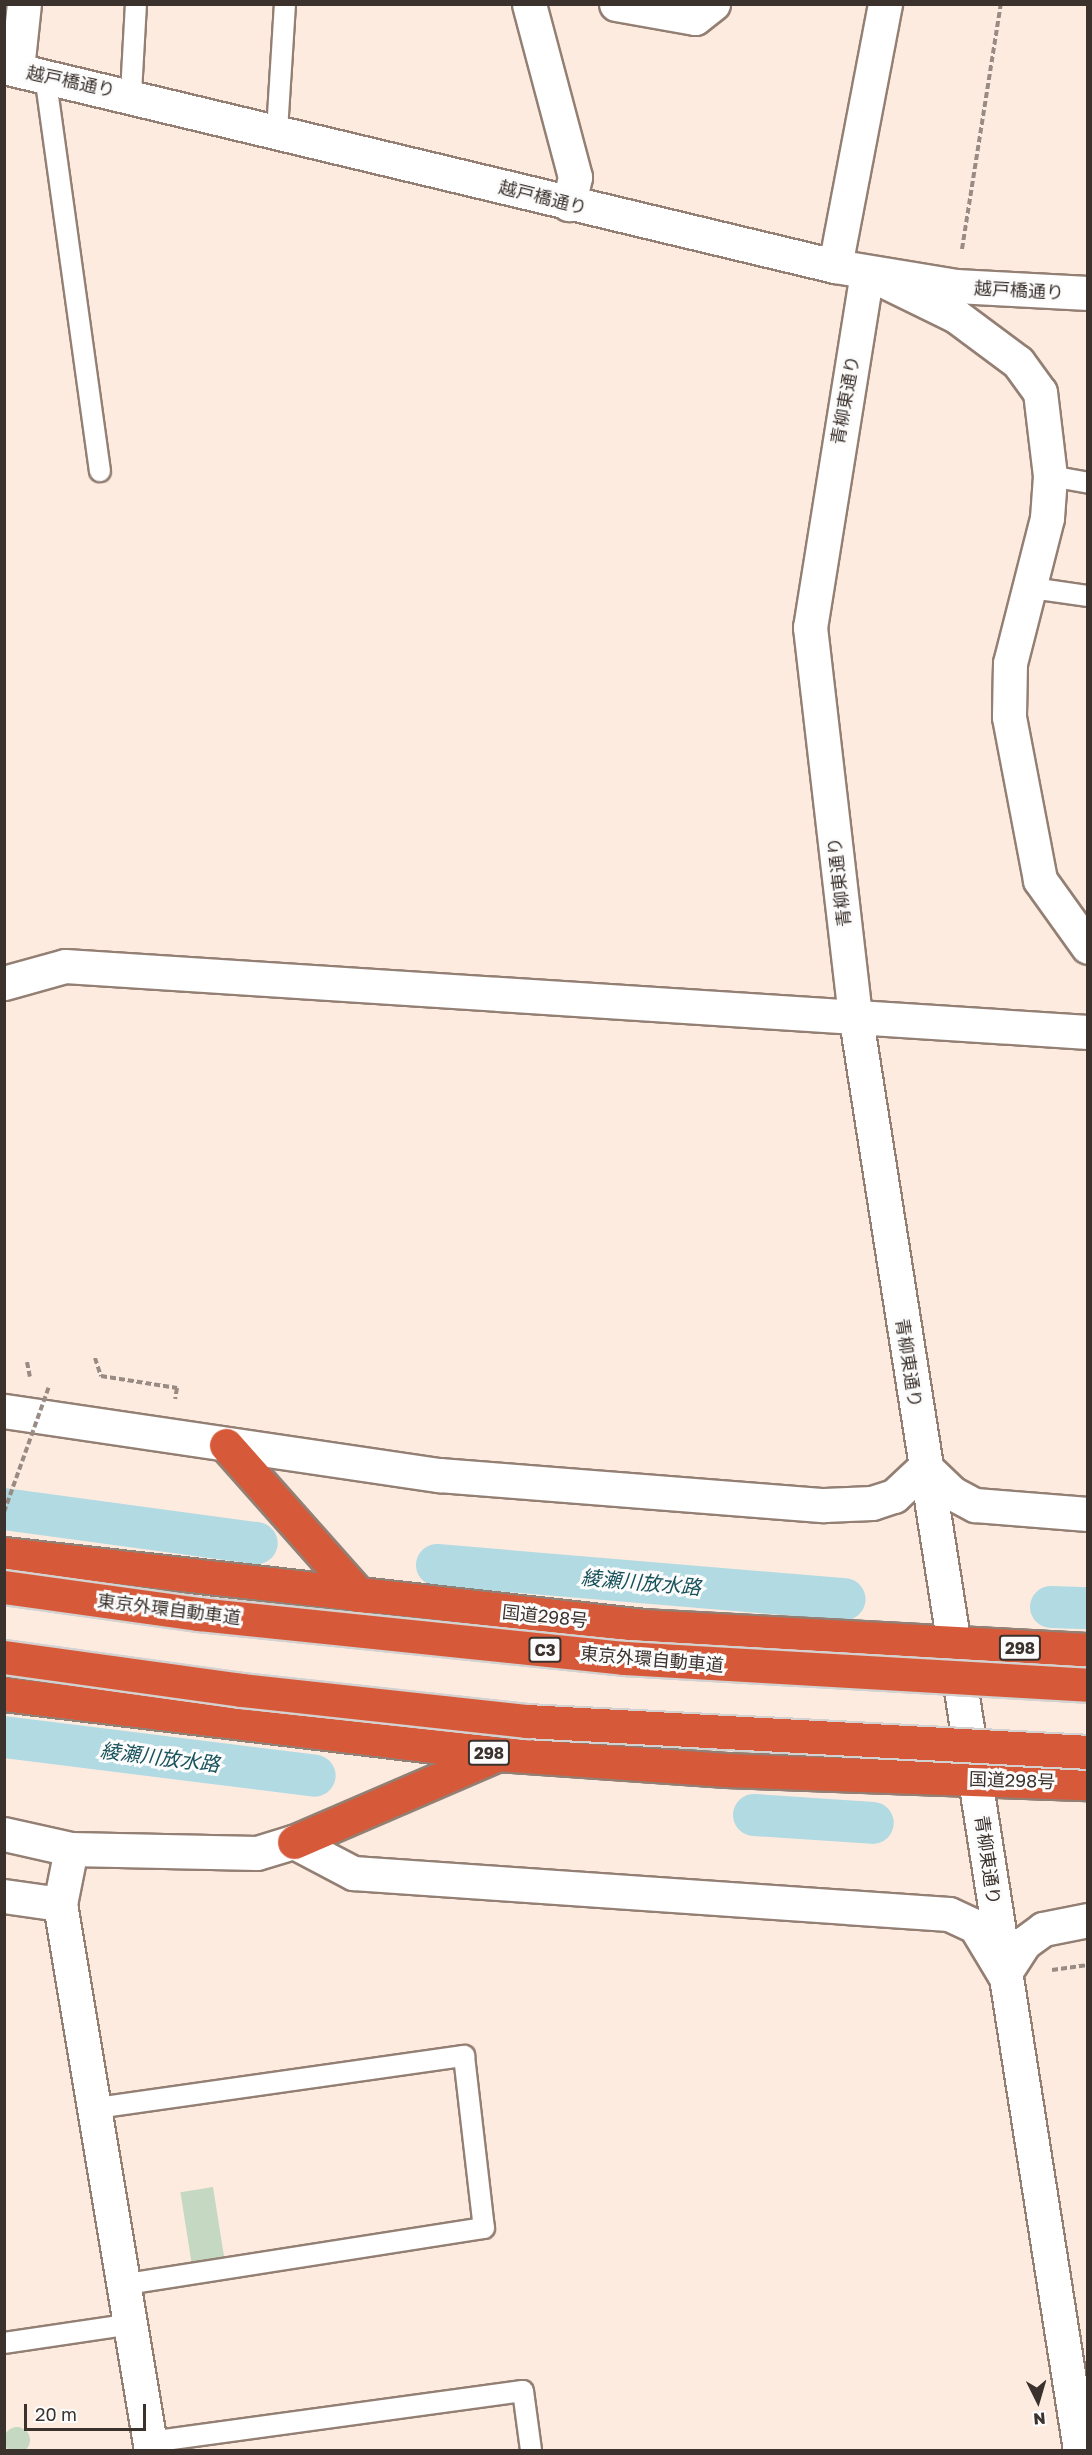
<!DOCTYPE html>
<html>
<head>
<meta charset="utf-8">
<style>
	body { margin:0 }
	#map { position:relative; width:1092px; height:2455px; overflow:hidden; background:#fdebe0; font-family:"Golos Text","Noto Sans JP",sans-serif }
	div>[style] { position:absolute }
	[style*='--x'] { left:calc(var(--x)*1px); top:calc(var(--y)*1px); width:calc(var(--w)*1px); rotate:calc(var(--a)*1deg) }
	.green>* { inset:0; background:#c5d8c1; transform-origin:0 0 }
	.round { border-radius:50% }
	.canal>* { height:42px; margin:-21px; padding:0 21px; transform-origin:21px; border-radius:21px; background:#b1dae2 }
	.path>* { height:4px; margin-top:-2px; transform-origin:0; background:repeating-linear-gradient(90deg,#988b83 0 6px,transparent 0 9px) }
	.roads { filter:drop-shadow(2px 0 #937f73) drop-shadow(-2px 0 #937f73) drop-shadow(0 2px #937f73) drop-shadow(0 -2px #937f73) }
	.lane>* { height:20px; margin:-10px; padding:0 10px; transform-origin:10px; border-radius:10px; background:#fff }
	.street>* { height:33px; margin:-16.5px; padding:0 16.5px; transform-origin:16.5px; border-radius:16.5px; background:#fff }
	.secondary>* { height:33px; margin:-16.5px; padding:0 16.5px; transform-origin:16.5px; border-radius:16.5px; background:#fff }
	.highway>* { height:33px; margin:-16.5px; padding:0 16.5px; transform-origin:16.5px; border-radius:16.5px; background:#d65a39 }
	.path-bridge>* { height:4px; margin-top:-2px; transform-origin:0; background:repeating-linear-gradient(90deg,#988b83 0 6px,transparent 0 9px) }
	.bridges { filter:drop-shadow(2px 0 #d4d2d1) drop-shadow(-2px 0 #d4d2d1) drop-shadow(0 2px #d4d2d1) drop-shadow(0 -2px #d4d2d1) }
	.highway-bridge>* { height:33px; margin:-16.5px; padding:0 16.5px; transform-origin:16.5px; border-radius:16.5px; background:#d65a39 }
	span { translate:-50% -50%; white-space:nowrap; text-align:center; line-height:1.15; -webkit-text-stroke:6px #fcfcfc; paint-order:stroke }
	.shield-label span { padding:2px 4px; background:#fcfcfc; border:2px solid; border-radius:4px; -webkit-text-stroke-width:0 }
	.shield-label { font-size:16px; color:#3b322d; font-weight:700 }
	.street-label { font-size:18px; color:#3b322d }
	.water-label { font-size:20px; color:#18525b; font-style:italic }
	.frame { position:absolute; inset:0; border:6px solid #3b322d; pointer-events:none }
	.north { position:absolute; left:1008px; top:2371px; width:60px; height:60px; -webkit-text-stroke:4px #fcfcfc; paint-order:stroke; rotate:175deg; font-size:16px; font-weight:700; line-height:24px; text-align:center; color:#3b322d }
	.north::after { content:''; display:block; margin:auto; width:21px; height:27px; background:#3b322d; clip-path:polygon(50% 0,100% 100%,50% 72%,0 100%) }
	.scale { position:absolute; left:24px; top:2404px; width:122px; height:27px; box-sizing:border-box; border:3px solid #3b322d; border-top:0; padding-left:8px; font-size:18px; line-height:21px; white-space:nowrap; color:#3b322d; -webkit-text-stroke:4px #fcfcfc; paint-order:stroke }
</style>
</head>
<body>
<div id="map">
	<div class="green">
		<i style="left:213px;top:2187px;width:77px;height:33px;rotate:81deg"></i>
		<i class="round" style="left:4px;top:2427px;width:26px;height:26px"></i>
	</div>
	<div class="canal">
		<i style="--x:4;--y:1509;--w:255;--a:7.7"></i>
		<i style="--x:437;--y:1565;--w:409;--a:4.8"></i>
		<i style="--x:1051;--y:1607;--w:37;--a:2"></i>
		<i style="--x:4;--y:1737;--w:313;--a:7.1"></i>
		<i style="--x:754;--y:1815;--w:119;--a:3.8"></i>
	</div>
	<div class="path">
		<i style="--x:962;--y:249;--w:248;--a:-81"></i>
		<i style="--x:95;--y:1358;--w:19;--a:72"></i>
		<i style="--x:101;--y:1376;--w:77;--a:9"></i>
		<i style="--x:177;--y:1388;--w:11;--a:100"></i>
		<i style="--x:27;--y:1362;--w:15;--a:79"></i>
		<i style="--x:1052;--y:1970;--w:36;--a:-8"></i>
	</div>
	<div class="roads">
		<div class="lane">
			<i style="--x:45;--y:75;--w:400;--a:82.1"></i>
			<i style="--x:131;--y:93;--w:89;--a:-86.8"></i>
			<i style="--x:277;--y:131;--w:127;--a:-86.4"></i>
			<i style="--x:1050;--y:476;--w:39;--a:10"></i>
			<i style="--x:1032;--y:588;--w:57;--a:8.1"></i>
			<i style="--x:97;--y:2108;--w:371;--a:-8.1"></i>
			<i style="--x:464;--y:2056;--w:173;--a:83.4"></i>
			<i style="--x:484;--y:2228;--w:362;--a:171.1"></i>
			<i style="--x:4;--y:2343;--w:129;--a:-8.4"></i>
			<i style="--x:150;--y:2442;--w:376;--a:-7.8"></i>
			<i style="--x:523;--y:2391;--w:60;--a:82.3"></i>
		</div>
		<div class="street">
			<i style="--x:529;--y:4;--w:179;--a:75.1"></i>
			<i style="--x:575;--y:177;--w:28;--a:103"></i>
			<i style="--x:616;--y:4;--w:80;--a:10"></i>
			<i style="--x:695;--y:18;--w:23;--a:-38"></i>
			<i style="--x:17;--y:69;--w:65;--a:-83.9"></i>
			<i style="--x:835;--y:266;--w:267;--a:-79.2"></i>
			<i style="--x:874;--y:276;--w:91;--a:26"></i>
			<i style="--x:956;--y:316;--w:77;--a:36.6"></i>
			<i style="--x:1018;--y:362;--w:37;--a:54"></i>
			<i style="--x:1040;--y:392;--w:85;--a:83.2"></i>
			<i style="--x:1050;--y:476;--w:42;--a:94.1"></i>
			<i style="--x:1047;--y:518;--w:150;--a:104.3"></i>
			<i style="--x:1010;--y:663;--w:54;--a:91.1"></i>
			<i style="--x:1009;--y:717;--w:166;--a:79.2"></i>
			<i style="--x:1040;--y:880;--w:82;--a:54.4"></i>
			<i style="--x:4;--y:983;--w:63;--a:-15.6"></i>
			<i style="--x:65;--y:966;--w:1025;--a:3.69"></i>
			<i style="--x:4;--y:1411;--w:440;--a:8.4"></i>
			<i style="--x:439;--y:1475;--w:386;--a:4.5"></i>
			<i style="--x:824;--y:1505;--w:48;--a:-2.4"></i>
			<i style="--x:872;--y:1503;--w:23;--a:-18"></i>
			<i style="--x:894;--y:1496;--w:42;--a:-43.1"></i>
			<i style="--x:925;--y:1467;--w:37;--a:44"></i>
			<i style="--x:952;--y:1493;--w:26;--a:28"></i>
			<i style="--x:975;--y:1505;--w:113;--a:4.6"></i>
			<i style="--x:4;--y:1834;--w:69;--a:12.6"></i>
			<i style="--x:71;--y:1849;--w:186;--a:1.2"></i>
			<i style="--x:257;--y:1853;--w:39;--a:-17"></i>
			<i style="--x:294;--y:1842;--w:67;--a:27.7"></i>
			<i style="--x:353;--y:1873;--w:597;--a:3.94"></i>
			<i style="--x:949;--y:1914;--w:29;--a:25"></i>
			<i style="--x:975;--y:1926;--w:56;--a:58.9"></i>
			<i style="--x:1004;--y:1974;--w:37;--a:-57"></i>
			<i style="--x:1024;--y:1943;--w:24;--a:-36"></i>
			<i style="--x:1043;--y:1929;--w:46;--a:-11.3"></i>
			<i style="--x:71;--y:1849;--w:56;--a:101.3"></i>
			<i style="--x:60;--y:1904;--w:554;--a:80.54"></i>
			<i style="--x:4;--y:1896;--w:57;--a:8.1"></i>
		</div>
		<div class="secondary">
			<i style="--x:4;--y:67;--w:854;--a:13.47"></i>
			<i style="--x:835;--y:266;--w:123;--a:9.4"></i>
			<i style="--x:956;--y:286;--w:132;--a:3"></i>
			<i style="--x:867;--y:272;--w:360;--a:99.1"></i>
			<i style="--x:810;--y:627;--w:389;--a:83.4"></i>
			<i style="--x:855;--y:1013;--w:1455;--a:81.1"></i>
		</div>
		<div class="highway">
			<i style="--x:226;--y:1445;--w:205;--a:48.4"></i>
			<i style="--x:4;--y:1554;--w:644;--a:6.42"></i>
			<i style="--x:644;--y:1626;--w:445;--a:3.1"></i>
			<i style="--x:4;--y:1694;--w:498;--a:6.9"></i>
			<i style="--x:498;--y:1754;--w:229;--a:4"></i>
			<i style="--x:726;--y:1770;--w:362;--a:2.1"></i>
			<i style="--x:294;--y:1842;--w:220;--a:-23.3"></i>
		</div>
	</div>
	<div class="path-bridge">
		<i style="--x:4;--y:1512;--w:134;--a:-70.3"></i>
	</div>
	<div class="bridges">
		<div class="highway-bridge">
			<i style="--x:4;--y:1587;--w:197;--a:7.9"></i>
			<i style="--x:199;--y:1614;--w:427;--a:5.9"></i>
			<i style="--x:624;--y:1658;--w:465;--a:3.3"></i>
			<i style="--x:4;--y:1657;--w:239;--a:7.9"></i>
			<i style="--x:241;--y:1690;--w:288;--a:6.2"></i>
			<i style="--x:527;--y:1721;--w:562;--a:3.16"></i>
		</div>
	</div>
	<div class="shield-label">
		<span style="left:1020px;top:1648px">298</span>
		<span style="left:545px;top:1650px">C3</span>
		<span style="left:489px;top:1753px">298</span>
	</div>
	<div class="street-label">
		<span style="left:71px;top:81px;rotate:12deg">越戸橋通り</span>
		<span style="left:543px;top:197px;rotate:14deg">越戸橋通り</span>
		<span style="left:1019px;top:290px;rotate:3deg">越戸橋通り</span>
		<span style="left:845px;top:400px;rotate:-80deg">青柳東通り</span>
		<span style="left:839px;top:882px;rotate:-97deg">青柳東通り</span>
		<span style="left:909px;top:1363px;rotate:81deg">青柳東通り</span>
		<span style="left:169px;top:1609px;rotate:7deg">東京外環自動車道</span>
		<span style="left:545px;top:1616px;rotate:6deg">国道298号</span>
		<span style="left:652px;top:1659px;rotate:5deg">東京外環自動車道</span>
		<span style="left:1012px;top:1780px;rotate:2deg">国道298号</span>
		<span style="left:988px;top:1860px;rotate:82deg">青柳東通り</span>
	</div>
	<div class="water-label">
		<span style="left:641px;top:1582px;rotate:5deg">綾瀬川放水路</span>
		<span style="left:160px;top:1757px;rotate:7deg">綾瀬川放水路</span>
	</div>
	<div class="frame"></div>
	<div class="north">N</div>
	<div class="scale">20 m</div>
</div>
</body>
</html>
